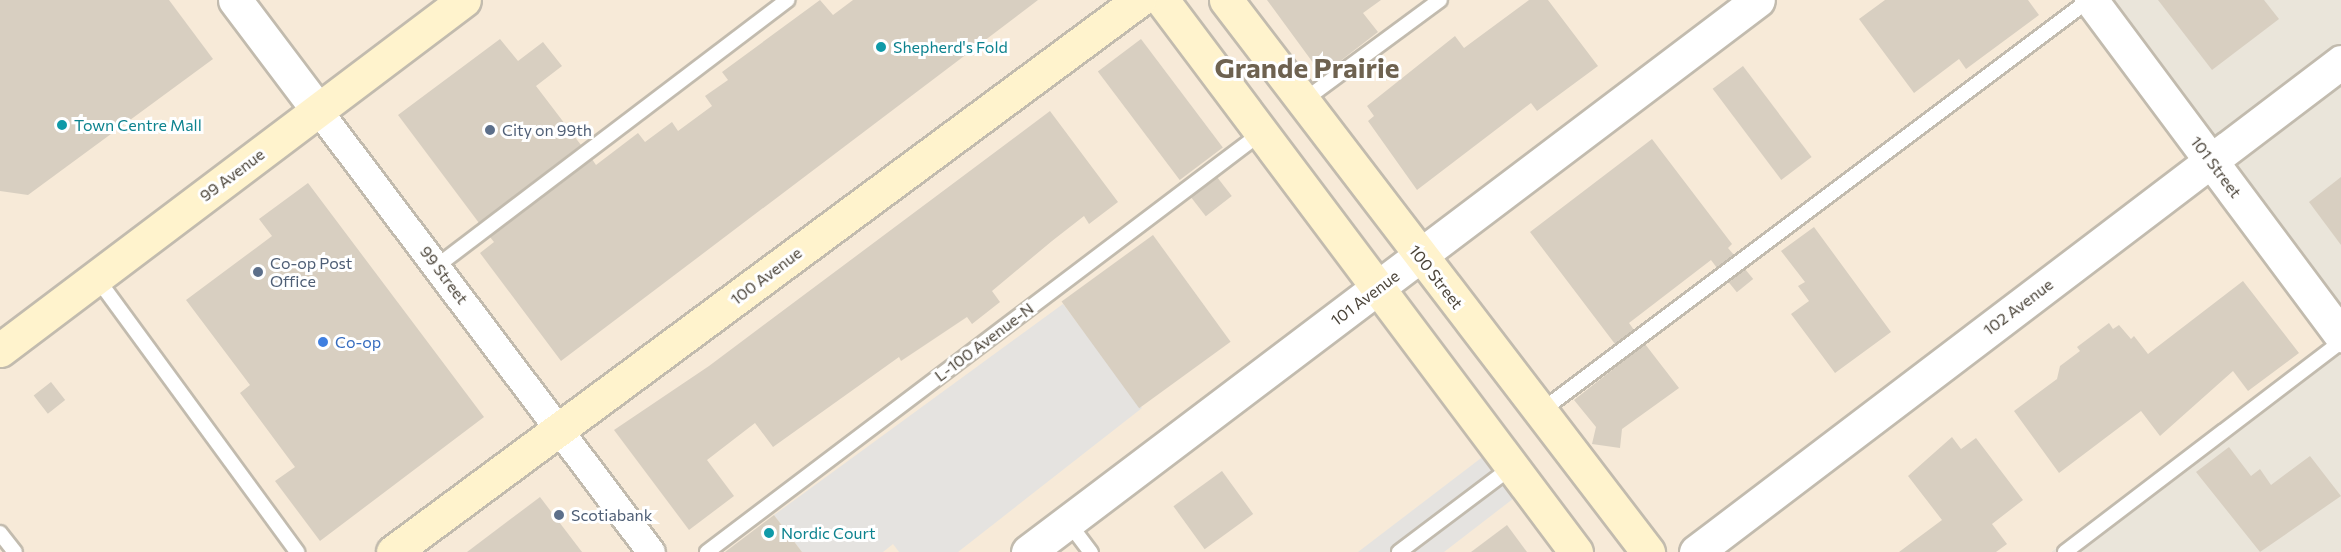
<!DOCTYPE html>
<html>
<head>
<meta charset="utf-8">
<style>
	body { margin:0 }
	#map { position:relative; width:2341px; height:552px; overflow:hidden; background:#f6f3ec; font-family:Commissioner,sans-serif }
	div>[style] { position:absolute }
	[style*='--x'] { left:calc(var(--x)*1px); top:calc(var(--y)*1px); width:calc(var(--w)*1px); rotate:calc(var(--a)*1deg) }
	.residential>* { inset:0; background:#eae5da }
	.commercial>* { inset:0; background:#f7ead8 }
	.parking>* { inset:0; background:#e5e3e0 }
	.building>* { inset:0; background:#d8cfc1; transform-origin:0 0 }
	.roads { filter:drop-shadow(2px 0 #c2bbae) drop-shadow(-2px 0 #c2bbae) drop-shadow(0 2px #c2bbae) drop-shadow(0 -2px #c2bbae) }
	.service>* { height:14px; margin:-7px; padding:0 7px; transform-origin:7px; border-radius:7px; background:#fff }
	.minor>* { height:27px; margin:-13.5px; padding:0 13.5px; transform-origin:13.5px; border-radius:13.5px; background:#fff }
	.tertiary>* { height:33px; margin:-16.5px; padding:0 16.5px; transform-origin:16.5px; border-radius:16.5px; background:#fff }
	.secondary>* { height:33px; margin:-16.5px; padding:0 16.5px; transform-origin:16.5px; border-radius:16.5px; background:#fff3cd }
	.dots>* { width:16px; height:16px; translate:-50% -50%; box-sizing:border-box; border:3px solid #fff; border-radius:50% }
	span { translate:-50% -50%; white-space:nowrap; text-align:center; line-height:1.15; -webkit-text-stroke:6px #fff; paint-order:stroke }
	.culture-label { font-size:16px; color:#0d838f }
	.left { translate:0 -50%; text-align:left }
	.service-label { font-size:16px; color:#4e5e75 }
	.street-label { font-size:16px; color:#4b4439 }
	.shop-label { font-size:16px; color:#366cbe }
	.town-label { font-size:28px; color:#6e6250; font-weight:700 }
</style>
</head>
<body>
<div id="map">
	<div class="residential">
		<i style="clip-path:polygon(2091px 0,2341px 0,2341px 335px)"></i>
		<i style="clip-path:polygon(2341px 342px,2341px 552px,2051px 552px)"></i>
	</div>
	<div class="commercial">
		<i style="clip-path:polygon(0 0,2091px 0,2341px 342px,2051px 552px,0 552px)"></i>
	</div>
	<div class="parking">
		<i style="clip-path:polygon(1063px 304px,1142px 408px,958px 552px,899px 552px,893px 544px,883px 552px,802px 552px,774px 515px)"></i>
		<i style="clip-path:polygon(1489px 452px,1518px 495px,1444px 552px,1358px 552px)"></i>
	</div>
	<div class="building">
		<i style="clip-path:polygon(0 0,169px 0,213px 59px,28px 195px,0 191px)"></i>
		<i style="clip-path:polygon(820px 0,833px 15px,853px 0,1038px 0,561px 361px,480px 253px,494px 242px,490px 237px,592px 159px,596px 165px,638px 133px,645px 142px,672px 122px,678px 131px,712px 106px,705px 96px,728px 80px,722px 72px)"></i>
		<i style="clip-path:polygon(1267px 0,1381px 0,1363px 13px,1378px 32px,1322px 75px)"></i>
		<i style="clip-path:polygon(1529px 0,1548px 0,1598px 66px,1537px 111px,1531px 103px,1417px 190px,1368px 121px,1374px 116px,1367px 106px,1455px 36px,1464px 48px)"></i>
		<i style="clip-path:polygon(1885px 0,2028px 0,2039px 15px,1966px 69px,1959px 59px,1914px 93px,1859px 19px)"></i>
		<i style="clip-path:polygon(2158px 0,2264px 0,2279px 19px,2212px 70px)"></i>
		<i style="clip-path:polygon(500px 39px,518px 61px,543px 42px,562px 66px,536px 86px,581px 145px,479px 223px,398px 115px)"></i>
		<i style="left:1141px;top:39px;width:136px;height:54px;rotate:53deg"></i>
		<i style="left:1743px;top:66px;width:114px;height:38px;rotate:53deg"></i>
		<i style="clip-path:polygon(1050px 111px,1118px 202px,1089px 224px,1084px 216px,1052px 241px,992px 291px,1000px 302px,972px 324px,967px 317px,901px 361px,899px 357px,773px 447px,755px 423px,707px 460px,734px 496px,689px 530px,614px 430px,709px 366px)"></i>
		<i style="clip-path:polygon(1652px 139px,1732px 244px,1728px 248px,1734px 255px,1717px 268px,1711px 260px,1629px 323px,1634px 330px,1615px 344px,1530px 232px)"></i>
		<i style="left:1217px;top:177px;width:24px;height:33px;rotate:52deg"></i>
		<i style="clip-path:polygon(2341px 177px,2341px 245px,2309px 202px)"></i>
		<i style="clip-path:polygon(308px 183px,484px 417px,320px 541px,275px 481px,295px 467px,240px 393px,250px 385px,186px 300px,272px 236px,259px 219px)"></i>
		<i style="clip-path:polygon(1814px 227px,1891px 332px,1835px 373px,1791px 314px,1809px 301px,1798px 286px,1805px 282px,1781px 251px)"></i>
		<i style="left:1153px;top:235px;width:132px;height:113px;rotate:54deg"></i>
		<i style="left:1745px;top:269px;width:13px;height:21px;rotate:51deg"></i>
		<i style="clip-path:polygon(2243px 281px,2299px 353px,2248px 391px,2233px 371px,2160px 436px,2141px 411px,2059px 473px,2014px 411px,2057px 379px,2060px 366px,2080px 351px,2077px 347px,2109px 323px,2113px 329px,2119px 325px,2131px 339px,2134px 336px,2148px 354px)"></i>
		<i style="clip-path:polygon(1645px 344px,1679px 388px,1622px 429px,1620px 448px,1592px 444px,1596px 427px,1574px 400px)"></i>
		<i style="left:51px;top:382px;width:23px;height:22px;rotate:52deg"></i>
		<i style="clip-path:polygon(1952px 437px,1961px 449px,1976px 438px,2023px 500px,1992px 524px,2007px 544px,1996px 552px,1899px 552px,1942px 520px,1908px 476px)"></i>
		<i style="clip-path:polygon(2229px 447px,2251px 476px,2260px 469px,2271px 485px,2310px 456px,2341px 496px,2260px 552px,2196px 472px)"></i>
		<i style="left:1222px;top:471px;width:53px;height:60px;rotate:54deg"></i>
		<i style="clip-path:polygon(540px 497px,582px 552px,467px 552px)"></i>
		<i style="clip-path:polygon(774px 515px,802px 552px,725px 552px)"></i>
		<i style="clip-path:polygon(1507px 525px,1527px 552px,1471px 552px)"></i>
	</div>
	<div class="roads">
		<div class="service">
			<i style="--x:1303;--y:101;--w:170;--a:-36.4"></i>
			<i style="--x:437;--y:266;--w:440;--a:-37.2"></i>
			<i style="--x:96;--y:277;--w:341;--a:53.8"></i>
			<i style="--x:1541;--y:411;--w:685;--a:-36.87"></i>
			<i style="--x:1068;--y:522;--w:38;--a:53"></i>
			<i style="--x:0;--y:533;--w:24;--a:52"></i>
			<i style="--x:707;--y:552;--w:695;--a:-37.1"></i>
			<i style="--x:1399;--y:552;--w:141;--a:-37"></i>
			<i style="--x:2065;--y:552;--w:347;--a:-37.3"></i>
		</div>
		<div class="minor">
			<i style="--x:318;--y:110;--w:553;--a:53.01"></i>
		</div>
		<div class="tertiary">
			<i style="--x:235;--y:0;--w:138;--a:53"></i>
			<i style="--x:2091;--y:0;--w:418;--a:53.3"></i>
			<i style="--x:1028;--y:552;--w:915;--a:-37.1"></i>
			<i style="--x:1696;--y:552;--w:810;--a:-37.22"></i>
		</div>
		<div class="secondary">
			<i style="--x:1162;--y:0;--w:690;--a:53.13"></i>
			<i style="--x:1226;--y:0;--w:695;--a:52.6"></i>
			<i style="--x:0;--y:350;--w:581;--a:-37.03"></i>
			<i style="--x:393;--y:552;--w:928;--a:-36.5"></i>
		</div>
	</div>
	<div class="dots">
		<i style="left:881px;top:47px;background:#0f9aa8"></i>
		<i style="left:62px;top:125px;background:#0f9aa8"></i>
		<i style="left:490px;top:130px;background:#5c6f8a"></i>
		<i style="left:258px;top:272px;background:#5c6f8a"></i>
		<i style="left:323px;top:342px;background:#3f7fe0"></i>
		<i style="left:559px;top:515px;background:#5c6f8a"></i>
		<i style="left:769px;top:533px;background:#0f9aa8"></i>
	</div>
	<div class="culture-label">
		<span class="left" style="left:893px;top:47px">Shepherd's Fold</span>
		<span class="left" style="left:74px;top:125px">Town Centre Mall</span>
		<span class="left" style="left:781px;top:533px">Nordic Court</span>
	</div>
	<div class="service-label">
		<span class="left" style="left:502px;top:130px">City on 99th</span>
		<span class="left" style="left:270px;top:272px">Co-op Post<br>Office</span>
		<span class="left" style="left:571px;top:515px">Scotiabank</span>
	</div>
	<div class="street-label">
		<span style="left:2216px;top:167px;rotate:53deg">101 Street</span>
		<span style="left:232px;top:175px;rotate:-37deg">99 Avenue</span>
		<span style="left:444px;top:275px;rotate:53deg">99 Street</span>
		<span style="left:766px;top:276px;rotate:-37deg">100 Avenue</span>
		<span style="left:1436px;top:277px;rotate:52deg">100 Street</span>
		<span style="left:1365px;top:298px;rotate:-37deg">101 Avenue</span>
		<span style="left:2018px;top:307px;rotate:-37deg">102 Avenue</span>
		<span style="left:984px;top:342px;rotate:-37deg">L-100 Avenue-N</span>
	</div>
	<div class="shop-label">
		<span class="left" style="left:335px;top:342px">Co-op</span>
	</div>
	<div class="town-label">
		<span style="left:1307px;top:67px">Grande Prairie</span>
	</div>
</div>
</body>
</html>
